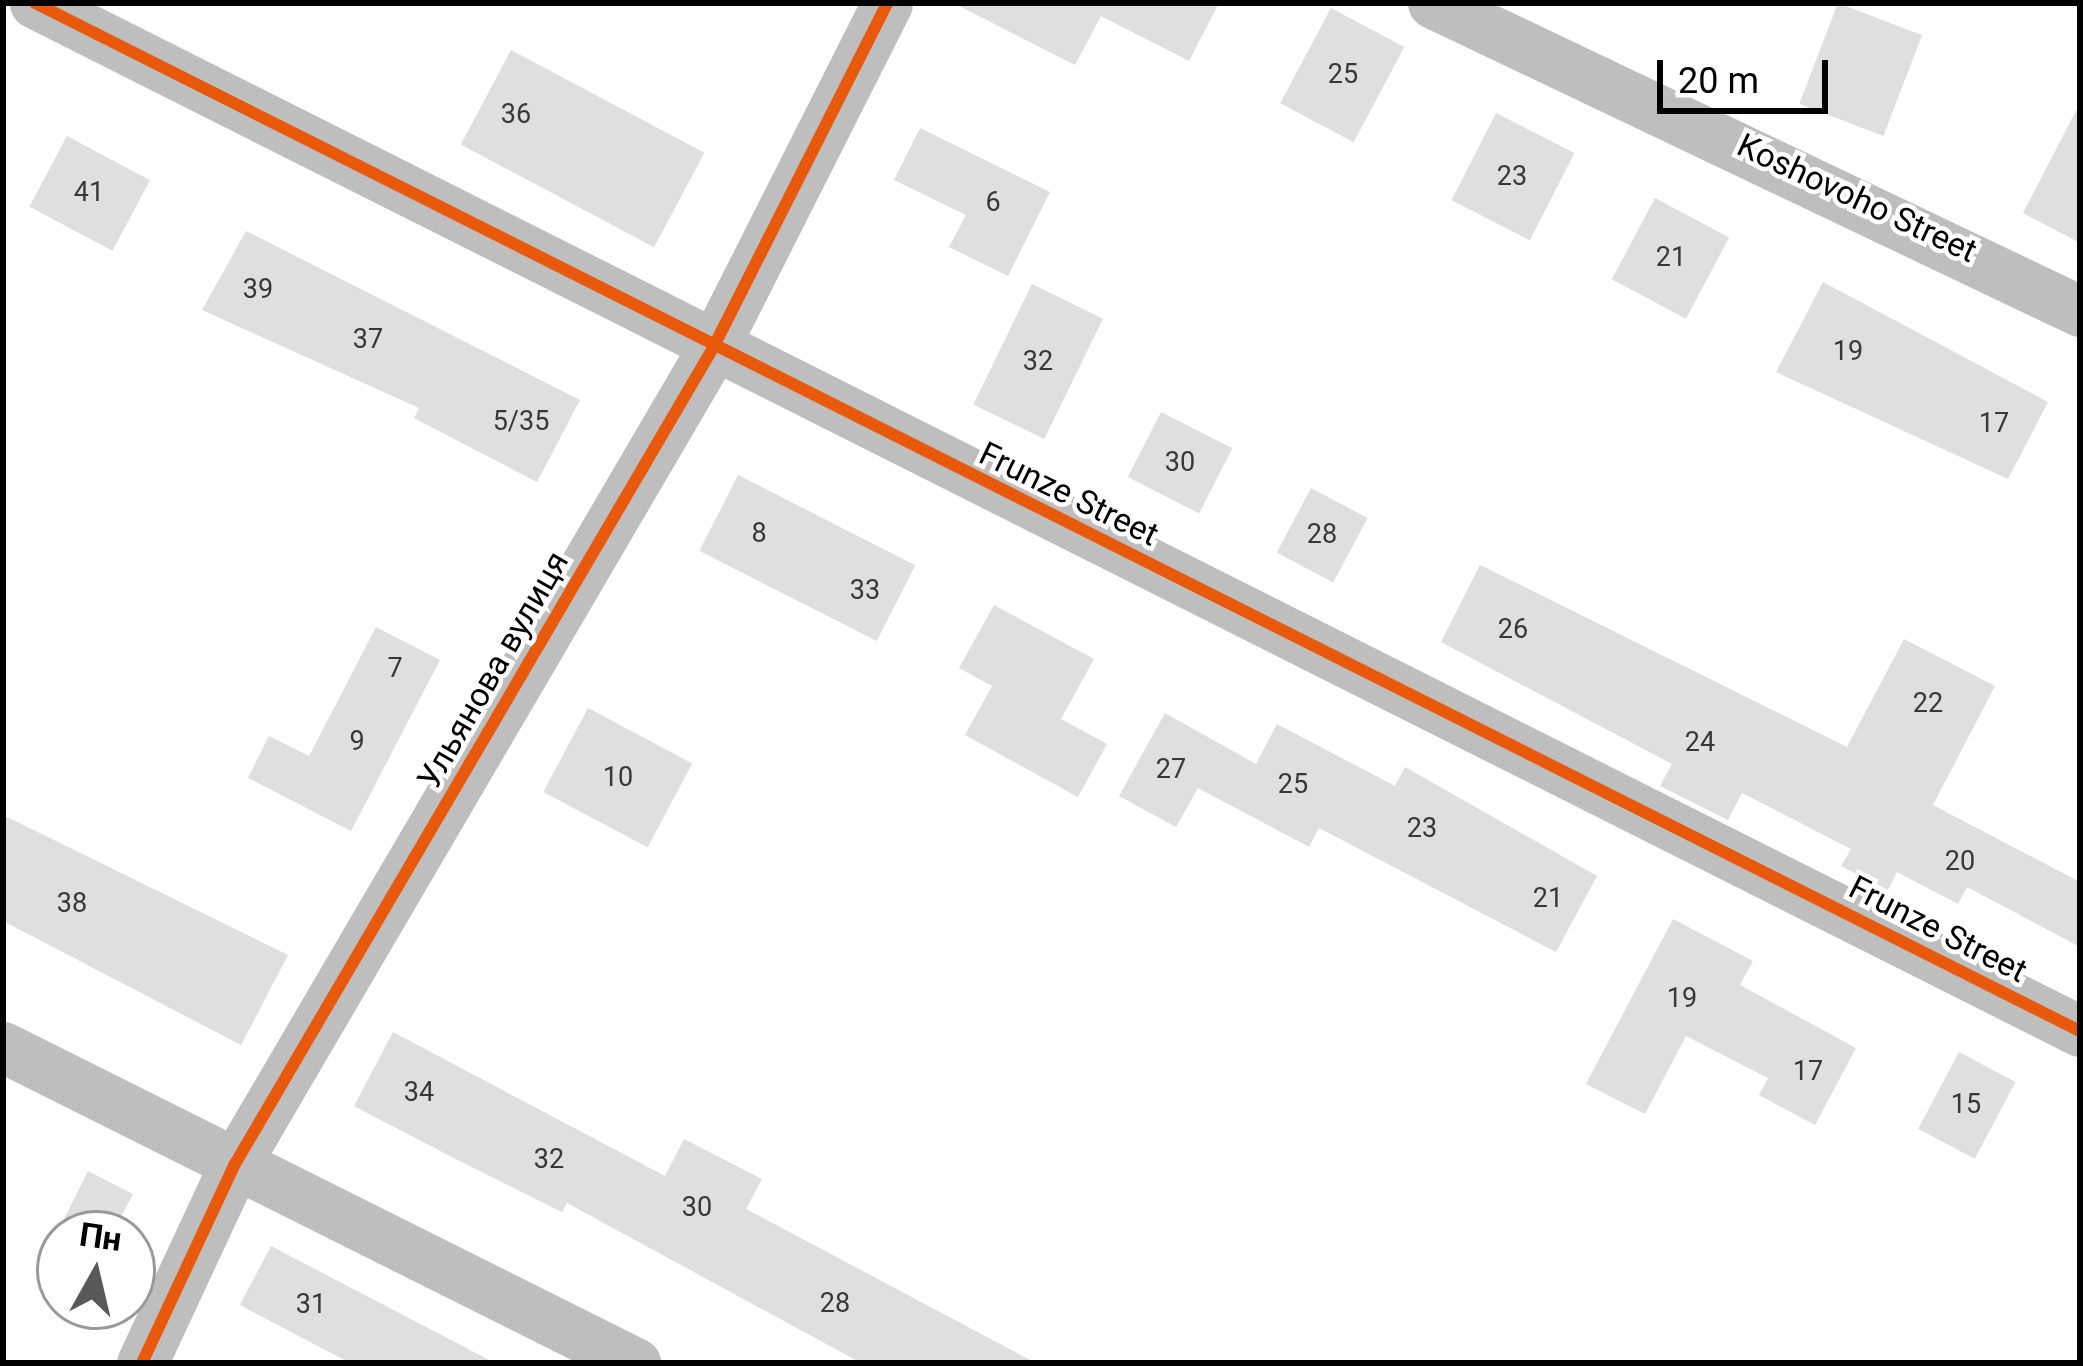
<!DOCTYPE html>
<html>
<head>
<meta charset="utf-8">
<style>
	body { margin:0 }
	#map { position:relative; width:2083px; height:1366px; overflow:hidden; background:#fff; font-family:Roboto,sans-serif }
	div>[style] { position:absolute }
	[style*='--x'] { left:calc(var(--x)*1px); top:calc(var(--y)*1px); width:calc(var(--w)*1px); rotate:calc(var(--a)*1deg) }
	.building>* { inset:0; background:#dfdfdf; transform-origin:0 0 }
	.minor>* { height:51px; margin:-25.5px; padding:0 25.5px; transform-origin:25.5px; border-radius:25.5px; background:#bebebe }
	.cycleway>* { height:12px; margin:-6px; padding:0 6px; transform-origin:6px; border-radius:6px; background:#e8590c }
	span { translate:-50% -50%; white-space:nowrap; text-align:center; line-height:1.15; -webkit-text-stroke:9px #fff; paint-order:stroke }
	.number-label { font-size:27px; color:#383838 }
	.number-label span { -webkit-text-stroke-width:0 }
	.street-label { font-size:33px; color:#000 }
	.frame { position:absolute; inset:0; border:6px solid #000; pointer-events:none }
	.north { position:absolute; left:36px; top:1210px; width:120px; height:120px; box-sizing:border-box; background:#fff; border:3px solid #999; border-radius:50%; rotate:8deg; font-size:33px; font-weight:700; line-height:48px; text-align:center; color:#000 }
	.north::after { content:''; display:block; margin:auto; width:42px; height:54px; background:#595959; clip-path:polygon(50% 0,100% 100%,50% 72%,0 100%) }
	.scale { position:absolute; left:1657px; top:60px; width:171px; height:54px; box-sizing:border-box; border:6px solid #000; border-top:0; padding-left:15px; font-size:36px; line-height:42px; white-space:nowrap; color:#000; -webkit-text-stroke:9px #fff; paint-order:stroke }
</style>
</head>
<body>
<div id="map">
	<div class="building">
		<i style="clip-path:polygon(953px 3px,1219px 3px,1189px 61px,1101px 16px,1075px 65px)"></i>
		<i style="left:1838px;top:3px;width:90px;height:108px;rotate:21deg"></i>
		<i style="left:1331px;top:8px;width:83px;height:108px;rotate:28deg"></i>
		<i style="left:511px;top:50px;width:219px;height:107px;rotate:28deg"></i>
		<i style="clip-path:polygon(2080px 103px,2080px 243px,2023px 213px)"></i>
		<i style="left:1496px;top:113px;width:88px;height:98px;rotate:27deg"></i>
		<i style="clip-path:polygon(920px 128px,1050px 192px,1008px 276px,949px 247px,966px 215px,894px 180px)"></i>
		<i style="left:67px;top:136px;width:94px;height:80px;rotate:28deg"></i>
		<i style="left:1655px;top:198px;width:84px;height:92px;rotate:28deg"></i>
		<i style="clip-path:polygon(246px 231px,580px 400px,537px 482px,414px 418px,419px 408px,202px 310px)"></i>
		<i style="clip-path:polygon(1823px 282px,2048px 402px,2008px 479px,1776px 372px)"></i>
		<i style="left:1032px;top:284px;width:79px;height:134px;rotate:26deg"></i>
		<i style="left:1161px;top:412px;width:80px;height:73px;rotate:27deg"></i>
		<i style="left:738px;top:475px;width:199px;height:85px;rotate:27deg"></i>
		<i style="left:1311px;top:488px;width:64px;height:73px;rotate:28deg"></i>
		<i style="clip-path:polygon(1480px 565px,1847px 747px,1904px 639px,1995px 686px,1933px 805px,2080px 882px,2080px 947px,1967px 887px,1958px 904px,1897px 872px,1888px 890px,1841px 866px,1851px 849px,1742px 793px,1728px 820px,1660px 786px,1672px 764px,1441px 642px)"></i>
		<i style="clip-path:polygon(994px 605px,1094px 659px,1061px 719px,1107px 744px,1078px 797px,965px 735px,992px 686px,959px 668px)"></i>
		<i style="clip-path:polygon(376px 627px,440px 660px,351px 831px,248px 778px,269px 736px,309px 756px)"></i>
		<i style="left:588px;top:708px;width:118px;height:95px;rotate:28deg"></i>
		<i style="clip-path:polygon(1165px 713px,1256px 764px,1277px 724px,1395px 786px,1405px 767px,1597px 876px,1556px 952px,1319px 828px,1309px 847px,1198px 788px,1176px 827px,1119px 796px)"></i>
		<i style="clip-path:polygon(3px 815px,288px 955px,241px 1045px,3px 921px)"></i>
		<i style="clip-path:polygon(1673px 919px,1753px 961px,1740px 985px,1856px 1048px,1815px 1125px,1759px 1095px,1768px 1078px,1686px 1036px,1645px 1114px,1586px 1084px)"></i>
		<i style="clip-path:polygon(393px 1032px,665px 1176px,684px 1139px,762px 1179px,746px 1209px,1036px 1363px,861px 1363px,567px 1203px,562px 1212px,446px 1154px,354px 1106px)"></i>
		<i style="left:1959px;top:1052px;width:64px;height:87px;rotate:28deg"></i>
		<i style="clip-path:polygon(88px 1171px,133px 1194px,112px 1234px,60px 1234px,60px 1252px,50px 1247px)"></i>
		<i style="clip-path:polygon(271px 1246px,495px 1363px,350px 1363px,240px 1305px)"></i>
	</div>
	<div class="minor">
		<i style="--x:35;--y:3;--w:2289;--a:26.69"></i>
		<i style="--x:1433;--y:3;--w:717;--a:25.46"></i>
		<i style="--x:3;--y:1047;--w:707;--a:26.57"></i>
		<i style="--x:142;--y:1363;--w:220;--a:-65"></i>
		<i style="--x:235;--y:1164;--w:946;--a:-59.64"></i>
		<i style="--x:713;--y:348;--w:386;--a:-63.2"></i>
	</div>
	<div class="cycleway">
		<i style="--x:35;--y:3;--w:2289;--a:26.69"></i>
		<i style="--x:142;--y:1363;--w:220;--a:-65"></i>
		<i style="--x:235;--y:1164;--w:946;--a:-59.64"></i>
		<i style="--x:713;--y:348;--w:386;--a:-63.2"></i>
	</div>
	<div class="number-label">
		<span style="left:1343px;top:75px">25</span>
		<span style="left:516px;top:115px">36</span>
		<span style="left:1512px;top:177px">23</span>
		<span style="left:89px;top:193px">41</span>
		<span style="left:993px;top:203px">6</span>
		<span style="left:1671px;top:258px">21</span>
		<span style="left:258px;top:290px">39</span>
		<span style="left:368px;top:340px">37</span>
		<span style="left:1848px;top:352px">19</span>
		<span style="left:1038px;top:362px">32</span>
		<span style="left:521px;top:422px">5/35</span>
		<span style="left:1994px;top:424px">17</span>
		<span style="left:1180px;top:463px">30</span>
		<span style="left:759px;top:534px">8</span>
		<span style="left:1322px;top:535px">28</span>
		<span style="left:865px;top:591px">33</span>
		<span style="left:1513px;top:630px">26</span>
		<span style="left:395px;top:669px">7</span>
		<span style="left:1928px;top:704px">22</span>
		<span style="left:357px;top:742px">9</span>
		<span style="left:1700px;top:743px">24</span>
		<span style="left:1171px;top:770px">27</span>
		<span style="left:618px;top:778px">10</span>
		<span style="left:1293px;top:785px">25</span>
		<span style="left:1422px;top:829px">23</span>
		<span style="left:1960px;top:862px">20</span>
		<span style="left:1548px;top:899px">21</span>
		<span style="left:72px;top:904px">38</span>
		<span style="left:1682px;top:999px">19</span>
		<span style="left:1808px;top:1072px">17</span>
		<span style="left:419px;top:1093px">34</span>
		<span style="left:1966px;top:1105px">15</span>
		<span style="left:549px;top:1160px">32</span>
		<span style="left:697px;top:1208px">30</span>
		<span style="left:835px;top:1304px">28</span>
		<span style="left:311px;top:1305px">31</span>
	</div>
	<div class="street-label">
		<span style="left:1857px;top:198px;rotate:25deg">Koshovoho Street</span>
		<span style="left:1069px;top:494px;rotate:26deg">Frunze Street</span>
		<span style="left:493px;top:670px;rotate:-60deg">Ульянова вулиця</span>
		<span style="left:1938px;top:929px;rotate:27deg">Frunze Street</span>
	</div>
	<div class="frame"></div>
	<div class="north">Пн</div>
	<div class="scale">20 m</div>
</div>
</body>
</html>
